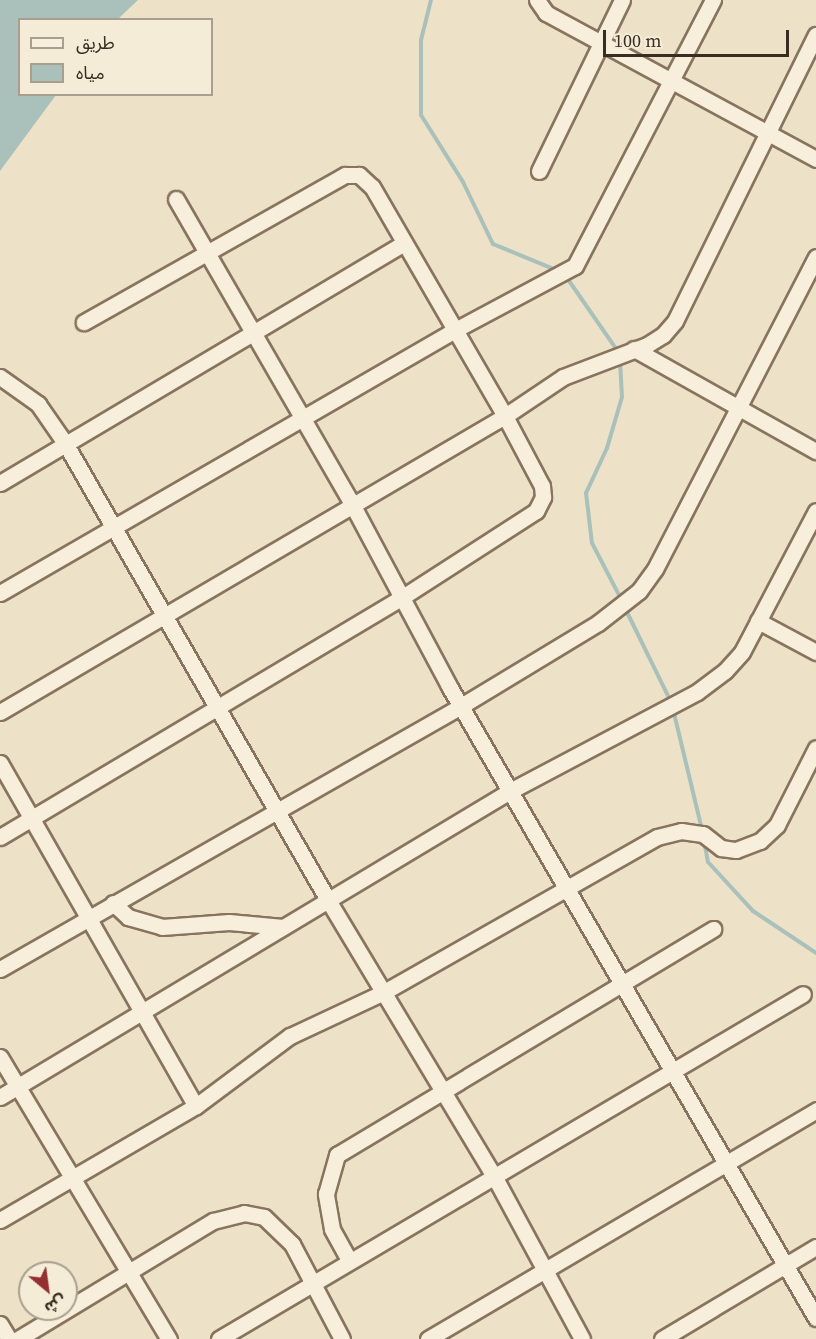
<!DOCTYPE html>
<html>
<head>
<meta charset="utf-8">
<style>
	body { margin:0 }
	#map { position:relative; width:816px; height:1339px; overflow:hidden; background:#ede2c8; font-family:"Source Serif 4","Noto Sans Arabic",serif }
	div>[style] { position:absolute }
	[style*='--x'] { left:calc(var(--x)*1px); top:calc(var(--y)*1px); width:calc(var(--w)*1px); rotate:calc(var(--a)*1deg) }
	.water>* { inset:0; background:#a9c1ba }
	.stream>* { height:4px; margin:-2px; padding:0 2px; transform-origin:2px; border-radius:2px; background:#a9c1ba }
	.roads { filter:drop-shadow(2px 0 #88745e) drop-shadow(-2px 0 #88745e) drop-shadow(0 2px #88745e) drop-shadow(0 -2px #88745e) }
	.minor>* { height:15px; margin:-7.5px; padding:0 7.5px; transform-origin:7.5px; border-radius:7.5px; background:#f7efdb }
	span { translate:-50% -50%; white-space:nowrap; text-align:center; line-height:1.15; -webkit-text-stroke:4.5px #f4ecd7; paint-order:stroke }
	.legend { position:absolute; left:18px; top:18px; width:195px; height:78px; box-sizing:border-box; background:#f4ecd7; border:2px solid #a99f8e; margin:0; padding:8px 10px; list-style:none; font-size:18px; color:#392c20 }
	.legend li { display:flex; align-items:center; gap:12px; height:30px }
	.legend b { width:30px; border:2px solid #a99f8e }
	.north { position:absolute; left:18px; top:1261px; width:60px; height:60px; box-sizing:border-box; background:#f4ecd7; border:2px solid #a99f8e; border-radius:50%; rotate:151deg; font-size:16px; font-weight:700; line-height:24px; text-align:center; color:#392c20 }
	.north::after { content:''; display:block; margin:auto; width:21px; height:27px; background:#943130; clip-path:polygon(50% 0,100% 100%,50% 72%,0 100%) }
	.scale { position:absolute; left:603px; top:30px; width:186px; height:27px; box-sizing:border-box; border:3px solid #392c20; border-top:0; padding-left:8px; font-size:18px; line-height:21px; white-space:nowrap; color:#392c20; -webkit-text-stroke:4px #f4ecd7; paint-order:stroke }
</style>
</head>
<body>
<div id="map">
	<div class="water">
		<i style="clip-path:polygon(0 0,138px 0,118px 19px,20px 20px,20px 94px,56px 95px,0 171px)"></i>
	</div>
	<div class="stream">
		<i style="--x:431;--y:0;--w:41;--a:104"></i>
		<i style="--x:421;--y:40;--w:75;--a:90"></i>
		<i style="--x:421;--y:115;--w:79;--a:57.9"></i>
		<i style="--x:463;--y:182;--w:69;--a:64.2"></i>
		<i style="--x:493;--y:244;--w:68;--a:22.4"></i>
		<i style="--x:565;--y:275;--w:95;--a:55.3"></i>
		<i style="--x:620;--y:360;--w:37;--a:87"></i>
		<i style="--x:622;--y:397;--w:53;--a:106.4"></i>
		<i style="--x:607;--y:448;--w:50;--a:115"></i>
		<i style="--x:586;--y:493;--w:50;--a:83.2"></i>
		<i style="--x:592;--y:543;--w:63;--a:62.6"></i>
		<i style="--x:624;--y:606;--w:107;--a:63.9"></i>
		<i style="--x:673;--y:709;--w:124;--a:76.5"></i>
		<i style="--x:704;--y:840;--w:22;--a:80"></i>
		<i style="--x:708;--y:862;--w:67;--a:47.4"></i>
		<i style="--x:753;--y:911;--w:76;--a:33.7"></i>
	</div>
	<div class="roads">
		<div class="minor">
			<i style="--x:537;--y:0;--w:16;--a:55"></i>
			<i style="--x:546;--y:13;--w:307;--a:28.4"></i>
			<i style="--x:539;--y:171;--w:190;--a:-64.1"></i>
			<i style="--x:176;--y:199;--w:354;--a:60"></i>
			<i style="--x:353;--y:506;--w:204;--a:61.9"></i>
			<i style="--x:449;--y:686;--w:731;--a:59.86"></i>
			<i style="--x:634;--y:349;--w:209;--a:29.3"></i>
			<i style="--x:0;--y:377;--w:47;--a:35.4"></i>
			<i style="--x:38;--y:404;--w:47;--a:55.3"></i>
			<i style="--x:65;--y:443;--w:527;--a:60.08"></i>
			<i style="--x:328;--y:900;--w:322;--a:59"></i>
			<i style="--x:494;--y:1176;--w:185;--a:61.6"></i>
			<i style="--x:0;--y:483;--w:470;--a:-30.7"></i>
			<i style="--x:0;--y:593;--w:526;--a:-30.03"></i>
			<i style="--x:455;--y:330;--w:136;--a:-28.1"></i>
			<i style="--x:575;--y:266;--w:300;--a:-62.6"></i>
			<i style="--x:758;--y:621;--w:66;--a:28.1"></i>
			<i style="--x:0;--y:712;--w:585;--a:-30.38"></i>
			<i style="--x:505;--y:416;--w:70;--a:-33.9"></i>
			<i style="--x:563;--y:377;--w:90;--a:-20.9"></i>
			<i style="--x:647;--y:345;--w:19;--a:-32"></i>
			<i style="--x:663;--y:335;--w:18;--a:-49"></i>
			<i style="--x:675;--y:321;--w:319;--a:-63.8"></i>
			<i style="--x:0;--y:763;--w:395;--a:60.3"></i>
			<i style="--x:0;--y:837;--w:467;--a:-30.8"></i>
			<i style="--x:401;--y:598;--w:161;--a:-32.8"></i>
			<i style="--x:536;--y:511;--w:16;--a:-63"></i>
			<i style="--x:543;--y:497;--w:11;--a:-95"></i>
			<i style="--x:542;--y:486;--w:79;--a:-117.9"></i>
			<i style="--x:505;--y:416;--w:265;--a:-120.1"></i>
			<i style="--x:372;--y:187;--w:18;--a:-137"></i>
			<i style="--x:359;--y:175;--w:14;--a:180"></i>
			<i style="--x:345;--y:175;--w:300;--a:150.6"></i>
			<i style="--x:113;--y:903;--w:21;--a:43"></i>
			<i style="--x:128;--y:917;--w:35;--a:16"></i>
			<i style="--x:162;--y:927;--w:67;--a:-4.3"></i>
			<i style="--x:229;--y:922;--w:54;--a:5.3"></i>
			<i style="--x:0;--y:969;--w:531;--a:-29.7"></i>
			<i style="--x:461;--y:706;--w:160;--a:-31.2"></i>
			<i style="--x:598;--y:623;--w:52;--a:-38"></i>
			<i style="--x:639;--y:591;--w:27;--a:-54"></i>
			<i style="--x:655;--y:569;--w:351;--a:-62.7"></i>
			<i style="--x:0;--y:1057;--w:329;--a:59.1"></i>
			<i style="--x:0;--y:1097;--w:595;--a:-30.96"></i>
			<i style="--x:510;--y:791;--w:212;--a:-27.9"></i>
			<i style="--x:697;--y:692;--w:35;--a:-37"></i>
			<i style="--x:725;--y:671;--w:25;--a:-48"></i>
			<i style="--x:742;--y:652;--w:159;--a:-62.3"></i>
			<i style="--x:0;--y:1220;--w:227;--a:-30.2"></i>
			<i style="--x:196;--y:1106;--w:117;--a:-36.7"></i>
			<i style="--x:290;--y:1036;--w:104;--a:-25.1"></i>
			<i style="--x:384;--y:992;--w:314;--a:-29.6"></i>
			<i style="--x:657;--y:837;--w:25;--a:-14"></i>
			<i style="--x:681;--y:831;--w:22;--a:8"></i>
			<i style="--x:703;--y:834;--w:23;--a:38"></i>
			<i style="--x:721;--y:848;--w:15;--a:8"></i>
			<i style="--x:736;--y:850;--w:26;--a:-21"></i>
			<i style="--x:760;--y:841;--w:23;--a:-43"></i>
			<i style="--x:777;--y:825;--w:86;--a:-63.1"></i>
			<i style="--x:349;--y:1260;--w:35;--a:-119"></i>
			<i style="--x:332;--y:1229;--w:36;--a:-100"></i>
			<i style="--x:326;--y:1194;--w:41;--a:-74.2"></i>
			<i style="--x:337;--y:1155;--w:439;--a:-31"></i>
			<i style="--x:0;--y:1324;--w:17;--a:59"></i>
			<i style="--x:18;--y:1339;--w:228;--a:-31.2"></i>
			<i style="--x:213;--y:1221;--w:32;--a:-14"></i>
			<i style="--x:244;--y:1213;--w:20;--a:11"></i>
			<i style="--x:264;--y:1217;--w:39;--a:44"></i>
			<i style="--x:292;--y:1244;--w:107;--a:62.2"></i>
			<i style="--x:219;--y:1339;--w:678;--a:-30.57"></i>
			<i style="--x:428;--y:1339;--w:451;--a:-30.5"></i>
			<i style="--x:662;--y:1339;--w:179;--a:-30.9"></i>
		</div>
	</div>
	<ul class="legend">
	<li><b style="height:8px;background:#f7efdb"></b>طريق</li>
	<li><b style="height:16px;background:#a9c1ba"></b>مياه</li>
	</ul>
	<div class="north">ش</div>
	<div class="scale">100 m</div>
</div>
</body>
</html>
